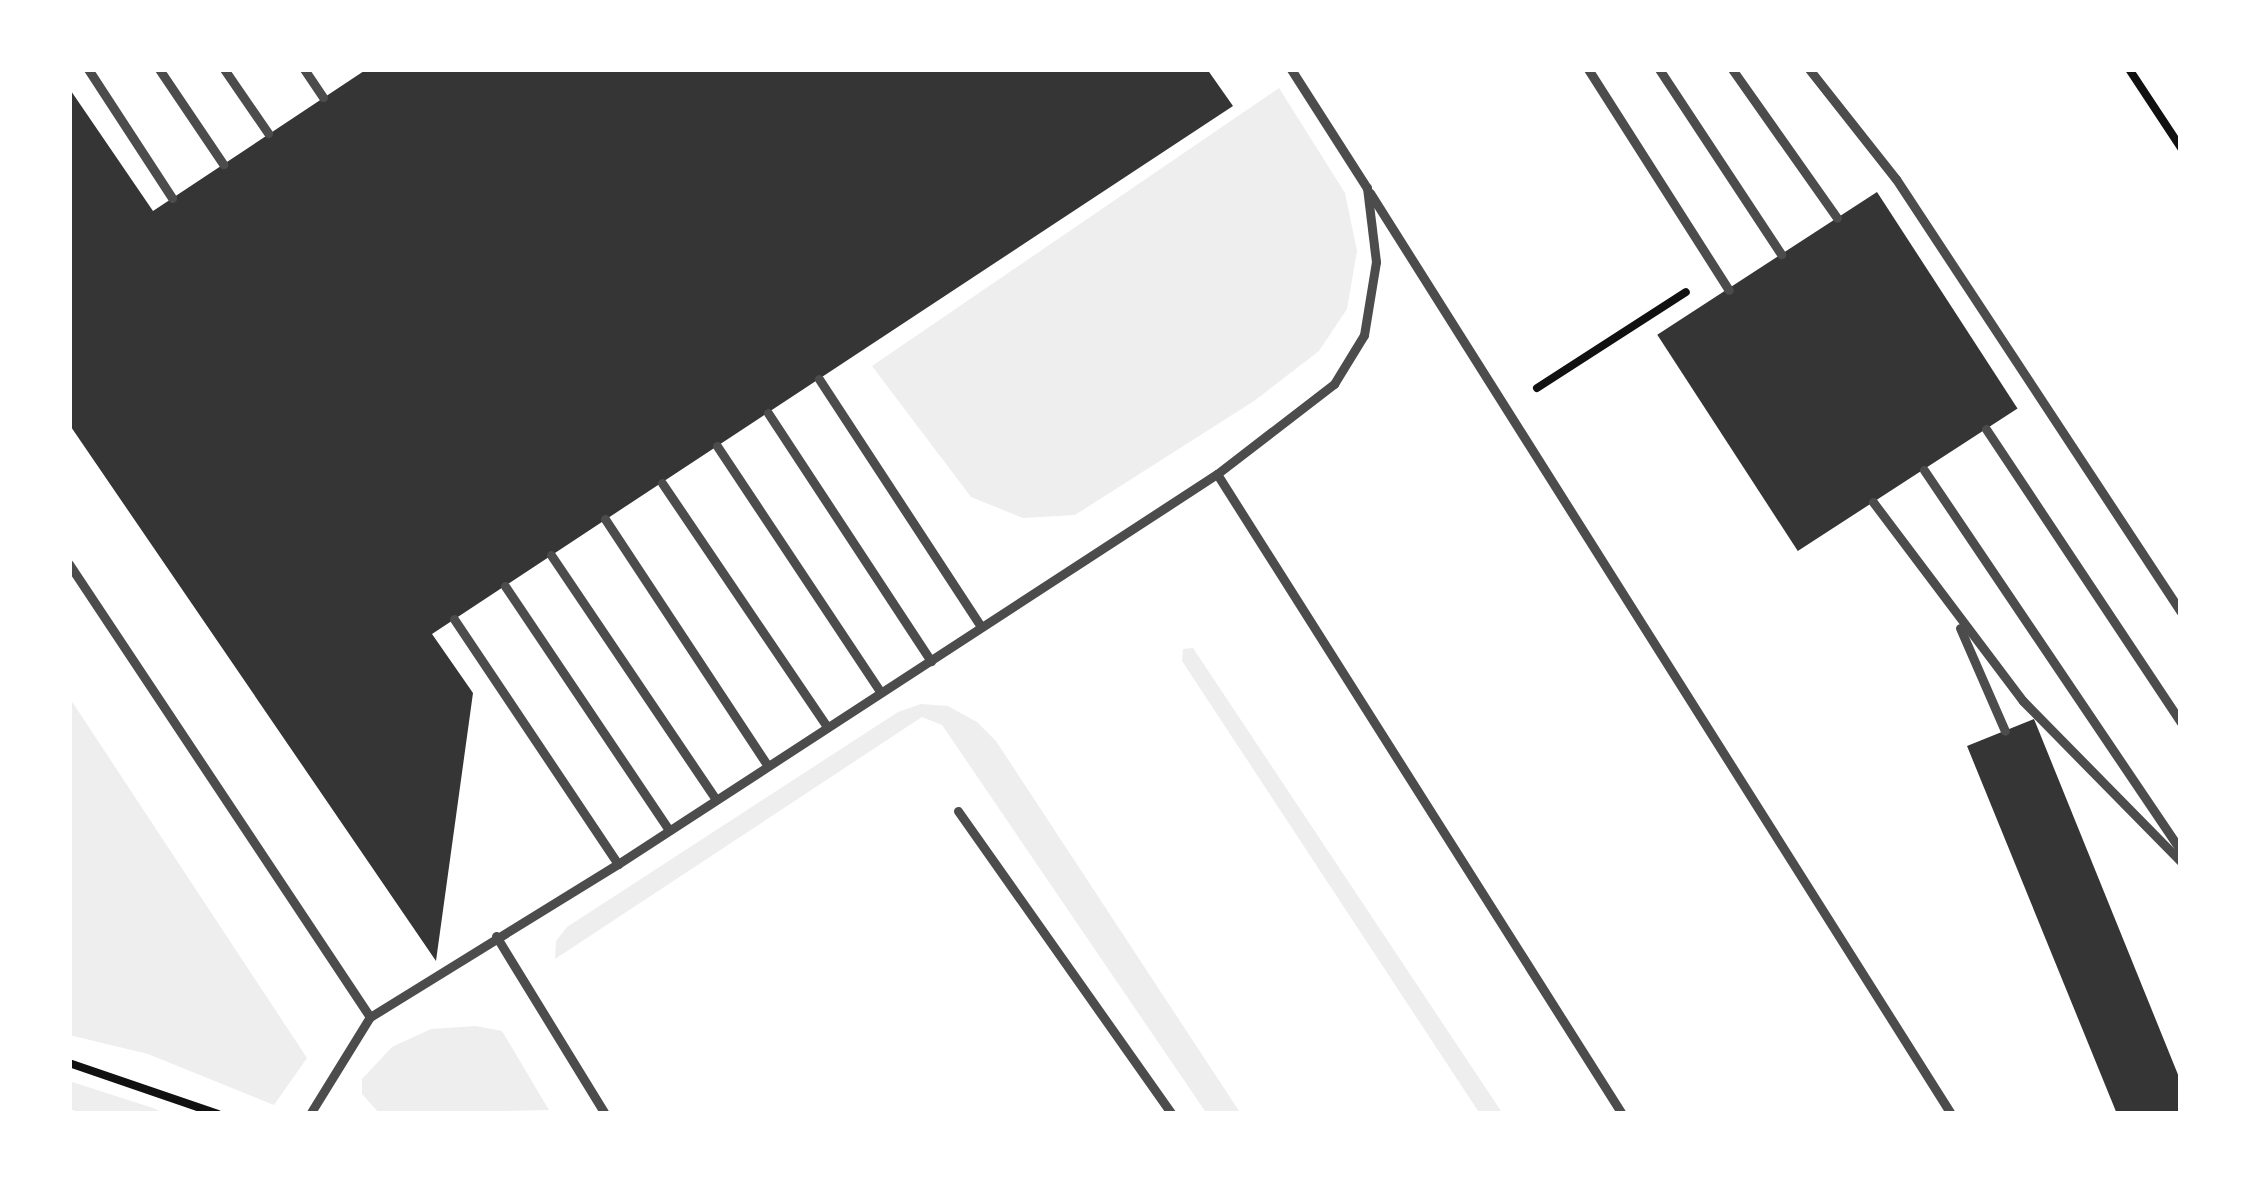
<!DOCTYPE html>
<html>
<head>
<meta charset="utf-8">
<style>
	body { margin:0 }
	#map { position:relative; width:2250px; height:1183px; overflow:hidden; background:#fff; font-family:"Fira Sans Condensed",sans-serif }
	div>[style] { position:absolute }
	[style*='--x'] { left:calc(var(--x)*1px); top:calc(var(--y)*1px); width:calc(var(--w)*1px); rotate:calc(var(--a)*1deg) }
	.green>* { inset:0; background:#eee }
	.building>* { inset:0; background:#353535; transform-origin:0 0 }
	.path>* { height:8px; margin:-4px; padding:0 4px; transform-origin:4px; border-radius:4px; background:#111 }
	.service>* { height:9px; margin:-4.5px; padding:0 4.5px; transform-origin:4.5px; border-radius:4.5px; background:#4c4c4c }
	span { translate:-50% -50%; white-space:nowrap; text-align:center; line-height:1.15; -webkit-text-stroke:9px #fff; paint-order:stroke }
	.frame { position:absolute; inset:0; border:72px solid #fff; pointer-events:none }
</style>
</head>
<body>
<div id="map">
	<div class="green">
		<i style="clip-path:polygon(1279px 88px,1345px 193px,1357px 251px,1347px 309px,1319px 351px,1254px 401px,1075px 515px,1023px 518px,971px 497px,872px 366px)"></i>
		<i style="clip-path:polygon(1193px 648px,1503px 1114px,1480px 1114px,1182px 661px,1183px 649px)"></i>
		<i style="clip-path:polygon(69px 697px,307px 1058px,274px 1105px,148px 1054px,69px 1035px)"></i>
		<i style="clip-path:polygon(921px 704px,948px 706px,977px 722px,996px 741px,1241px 1114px,1207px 1114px,942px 725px,922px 717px,555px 959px,556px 941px,567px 927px,898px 712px)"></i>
		<i style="clip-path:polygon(476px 1026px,502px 1031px,549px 1110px,380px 1114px,362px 1094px,362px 1079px,392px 1047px,431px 1029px)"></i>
		<i style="clip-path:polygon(69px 1081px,153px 1108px,167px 1114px,86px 1114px,69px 1109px)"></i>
	</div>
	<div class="building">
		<i style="clip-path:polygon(367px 69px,1207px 69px,1233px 106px,432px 634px,473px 693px,436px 961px,69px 424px,69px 88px,153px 211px)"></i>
		<i style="left:1877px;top:192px;width:258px;height:262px;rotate:57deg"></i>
		<i style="clip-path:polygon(2034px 719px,2181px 1082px,2181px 1114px,2117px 1114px,1967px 746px)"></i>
	</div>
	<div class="path">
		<i style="--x:2129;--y:69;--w:95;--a:56.6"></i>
		<i style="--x:1537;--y:388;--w:177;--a:-32.8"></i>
		<i style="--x:69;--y:1063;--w:157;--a:18.9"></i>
	</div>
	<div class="service">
		<i style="--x:88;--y:69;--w:154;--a:56.9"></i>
		<i style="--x:159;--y:69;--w:115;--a:56"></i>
		<i style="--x:224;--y:69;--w:78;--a:55.5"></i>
		<i style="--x:304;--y:69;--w:34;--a:56"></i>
		<i style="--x:1588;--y:69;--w:262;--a:57.5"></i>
		<i style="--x:1659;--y:69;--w:222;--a:56.6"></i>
		<i style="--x:1732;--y:69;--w:182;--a:54.8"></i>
		<i style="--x:1809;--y:69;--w:140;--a:51.7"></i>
		<i style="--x:1896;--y:179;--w:518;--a:56.65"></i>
		<i style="--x:1370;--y:193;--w:1089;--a:57.75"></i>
		<i style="--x:819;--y:379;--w:296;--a:56.8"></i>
		<i style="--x:768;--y:413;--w:297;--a:56.7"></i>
		<i style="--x:1986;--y:429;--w:353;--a:56.4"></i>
		<i style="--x:717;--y:446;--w:296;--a:56.4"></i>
		<i style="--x:1924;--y:470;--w:460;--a:56"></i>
		<i style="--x:1217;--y:474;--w:757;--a:57.67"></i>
		<i style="--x:662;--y:483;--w:295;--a:55.9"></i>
		<i style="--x:1873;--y:502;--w:249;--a:53"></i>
		<i style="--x:2023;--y:701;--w:226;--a:45.5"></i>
		<i style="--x:605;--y:519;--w:296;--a:56.6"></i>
		<i style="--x:551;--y:555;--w:295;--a:56"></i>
		<i style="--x:69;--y:564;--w:544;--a:56.4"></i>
		<i style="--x:505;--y:586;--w:294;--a:56.1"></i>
		<i style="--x:454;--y:619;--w:295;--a:56.2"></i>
		<i style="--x:1960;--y:628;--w:112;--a:66.4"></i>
		<i style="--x:958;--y:811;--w:371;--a:54.8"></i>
		<i style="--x:496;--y:936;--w:209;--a:58.5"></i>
		<i style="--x:310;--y:1114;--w:114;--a:-58.3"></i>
		<i style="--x:370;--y:1017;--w:291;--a:-31.7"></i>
		<i style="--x:618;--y:864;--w:715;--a:-33.07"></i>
		<i style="--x:1217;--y:474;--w:148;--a:-37.6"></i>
		<i style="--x:1334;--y:384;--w:57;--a:-58.5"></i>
		<i style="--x:1364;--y:335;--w:74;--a:-80.7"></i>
		<i style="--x:1376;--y:262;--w:75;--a:-96.9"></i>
		<i style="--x:1367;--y:188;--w:141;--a:-122.6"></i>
	</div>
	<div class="frame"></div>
</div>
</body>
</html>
